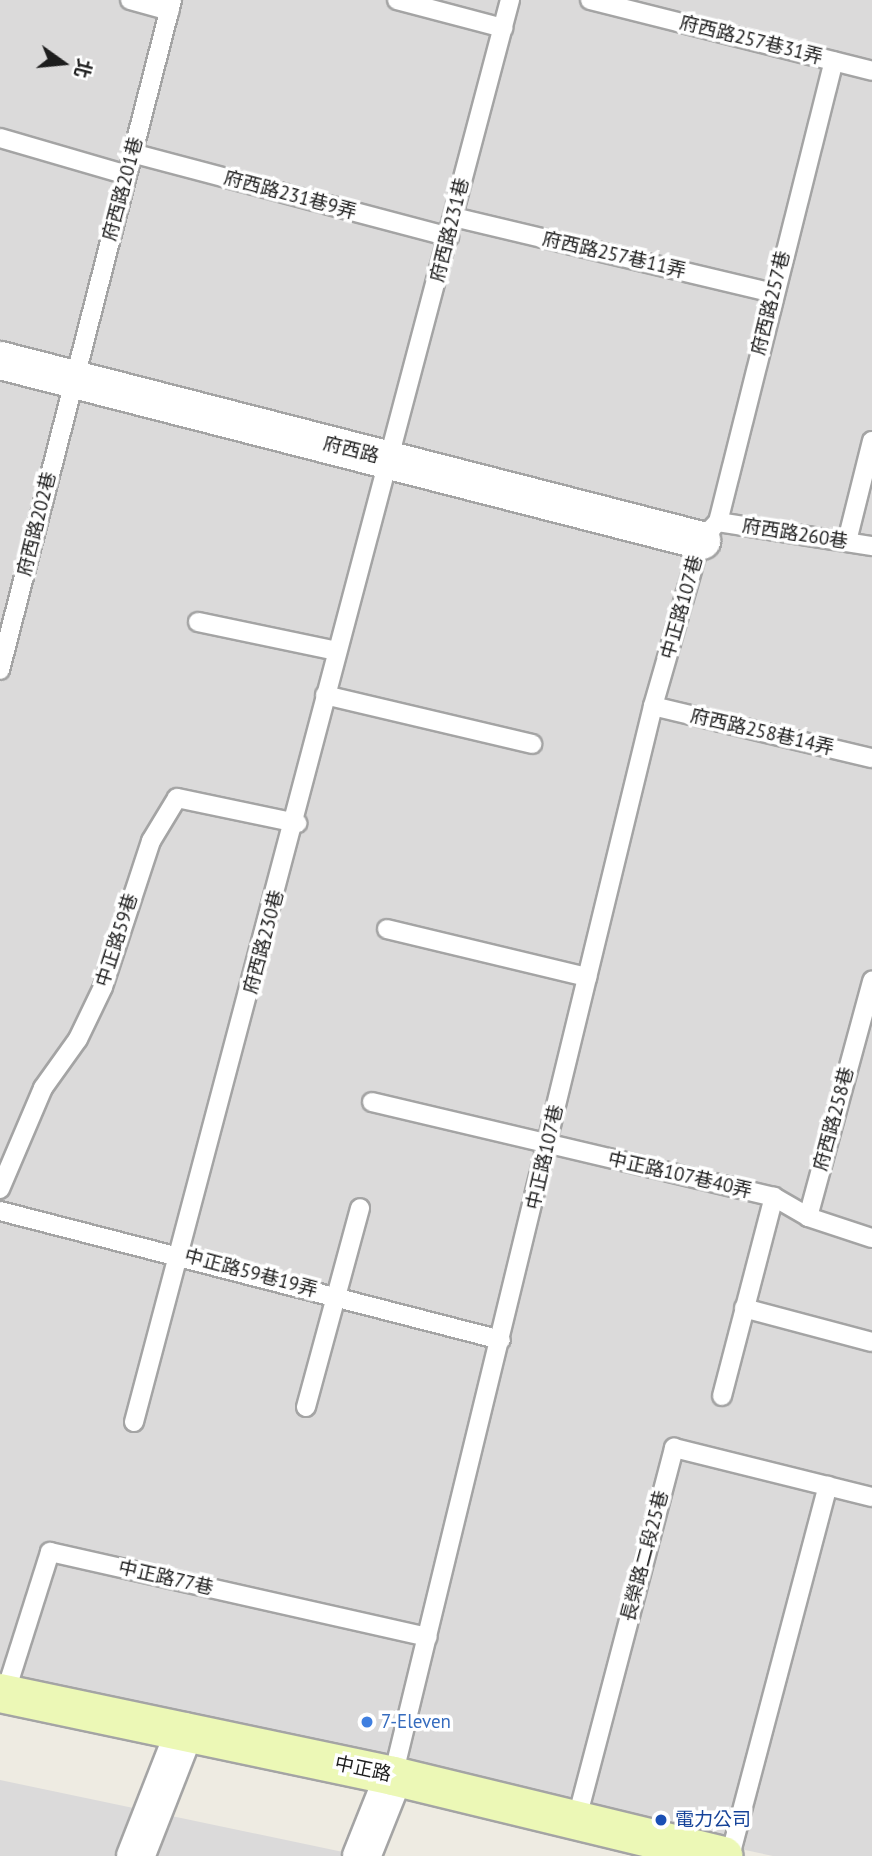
<!DOCTYPE html>
<html>
<head>
<meta charset="utf-8">
<style>
	body { margin:0 }
	#map { position:relative; width:872px; height:1856px; overflow:hidden; background:#eeebe2; font-family:"PT Sans","Noto Sans TC",sans-serif }
	div>[style] { position:absolute }
	[style*='--x'] { left:calc(var(--x)*1px); top:calc(var(--y)*1px); width:calc(var(--w)*1px); rotate:calc(var(--a)*1deg) }
	.residential>* { inset:0; background:#dbdada }
	.roads { filter:drop-shadow(2px 0 #a4a4a4) drop-shadow(-2px 0 #a4a4a4) drop-shadow(0 2px #a4a4a4) drop-shadow(0 -2px #a4a4a4) }
	.lane>* { height:18px; margin:-9px; padding:0 9px; transform-origin:9px; border-radius:9px; background:#fff }
	.street>* { height:37px; margin:-18.5px; padding:0 18.5px; transform-origin:18.5px; border-radius:18.5px; background:#fff }
	.secondary>* { height:38px; margin:-19px; padding:0 19px; transform-origin:19px; border-radius:19px; background:#ecf8b6 }
	.dots>* { width:19px; height:19px; translate:-50% -50%; box-sizing:border-box; border:4px solid #fff; border-radius:50% }
	span { translate:-50% -50%; white-space:nowrap; text-align:center; line-height:1.15; -webkit-text-stroke:7px #fff; paint-order:stroke }
	.street-label { font-size:19px; color:#1d1d1d }
	.shop-label { font-size:19px; color:#366cbe }
	.left { translate:0 -50%; text-align:left }
	.transit-label { font-size:19px; color:#164399 }
	.north { position:absolute; left:28px; top:28px; width:70px; height:70px; -webkit-text-stroke:5px #fff; paint-order:stroke; rotate:105deg; font-size:19px; font-weight:700; line-height:28px; text-align:center; color:#1d1d1d }
	.north::after { content:''; display:block; margin:auto; width:24px; height:32px; background:#1d1d1d; clip-path:polygon(50% 0,100% 100%,50% 72%,0 100%) }
</style>
</head>
<body>
<div id="map">
	<div class="residential">
		<i style="clip-path:polygon(0 0,872px 0,872px 1856px,773px 1856px,0 1693px)"></i>
		<i style="clip-path:polygon(0 1780px,362px 1856px,0 1856px)"></i>
	</div>
	<div class="roads">
		<div class="lane">
			<i style="--x:130;--y:0;--w:41;--a:15.4"></i>
			<i style="--x:397;--y:0;--w:110;--a:14.8"></i>
			<i style="--x:590;--y:0;--w:291;--a:14.1"></i>
			<i style="--x:0;--y:138;--w:132;--a:16.2"></i>
			<i style="--x:132;--y:153;--w:328;--a:14.8"></i>
			<i style="--x:454;--y:217;--w:328;--a:13.4"></i>
			<i style="--x:718;--y:522;--w:156;--a:8.9"></i>
			<i style="--x:847;--y:541;--w:103;--a:-76"></i>
			<i style="--x:198;--y:622;--w:142;--a:11.8"></i>
			<i style="--x:0;--y:670;--w:692;--a:-75.6"></i>
			<i style="--x:325;--y:695;--w:213;--a:13.3"></i>
			<i style="--x:653;--y:706;--w:225;--a:13.4"></i>
			<i style="--x:387;--y:929;--w:206;--a:13.5"></i>
			<i style="--x:372;--y:1102;--w:413;--a:13.3"></i>
			<i style="--x:774;--y:1197;--w:39;--a:30"></i>
			<i style="--x:808;--y:1217;--w:67;--a:18.2"></i>
			<i style="--x:0;--y:1189;--w:110;--a:-66.9"></i>
			<i style="--x:43;--y:1088;--w:60;--a:-54.5"></i>
			<i style="--x:78;--y:1039;--w:58;--a:-64.3"></i>
			<i style="--x:103;--y:987;--w:154;--a:-71.8"></i>
			<i style="--x:151;--y:841;--w:50;--a:-58.8"></i>
			<i style="--x:177;--y:798;--w:123;--a:11.8"></i>
			<i style="--x:0;--y:1211;--w:517;--a:14.44"></i>
			<i style="--x:808;--y:1217;--w:245;--a:-74.8"></i>
			<i style="--x:744;--y:1308;--w:132;--a:14.9"></i>
			<i style="--x:722;--y:1396;--w:206;--a:-75.4"></i>
			<i style="--x:306;--y:1407;--w:206;--a:-74.8"></i>
			<i style="--x:134;--y:1422;--w:1471;--a:-75.19"></i>
			<i style="--x:5;--y:1694;--w:149;--a:-72.4"></i>
			<i style="--x:50;--y:1552;--w:387;--a:12.7"></i>
			<i style="--x:393;--y:1776;--w:1101;--a:-76.34"></i>
			<i style="--x:653;--y:706;--w:173;--a:-73.9"></i>
			<i style="--x:701;--y:540;--w:25;--a:-47"></i>
			<i style="--x:718;--y:522;--w:475;--a:-75.9"></i>
			<i style="--x:577;--y:1818;--w:383;--a:-75.3"></i>
			<i style="--x:674;--y:1448;--w:204;--a:13.9"></i>
			<i style="--x:730;--y:1856;--w:383;--a:-75.2"></i>
		</div>
		<div class="street">
			<i style="--x:0;--y:360;--w:724;--a:14.4"></i>
			<i style="--x:135;--y:1856;--w:134;--a:-68.6"></i>
			<i style="--x:361;--y:1856;--w:86;--a:-68.2"></i>
		</div>
		<div class="secondary">
			<i style="--x:0;--y:1693;--w:402;--a:11.9"></i>
			<i style="--x:393;--y:1776;--w:340;--a:13.6"></i>
		</div>
	</div>
	<div class="dots">
		<i style="left:367px;top:1722px;background:#3f7fe0"></i>
		<i style="left:661px;top:1820px;background:#1a4fb4"></i>
	</div>
	<div class="street-label">
		<span style="left:751px;top:40px;rotate:14deg">府西路257巷31弄</span>
		<span style="left:123px;top:189px;rotate:-75deg">府西路201巷</span>
		<span style="left:290px;top:195px;rotate:15deg">府西路231巷9弄</span>
		<span style="left:450px;top:230px;rotate:-76deg">府西路231巷</span>
		<span style="left:614px;top:255px;rotate:13deg">府西路257巷11弄</span>
		<span style="left:771px;top:303px;rotate:-76deg">府西路257巷</span>
		<span style="left:351px;top:450px;rotate:14deg">府西路</span>
		<span style="left:37px;top:524px;rotate:-76deg">府西路202巷</span>
		<span style="left:795px;top:534px;rotate:9deg">府西路260巷</span>
		<span style="left:682px;top:607px;rotate:-74deg">中正路107巷</span>
		<span style="left:762px;top:732px;rotate:13deg">府西路258巷14弄</span>
		<span style="left:117px;top:940px;rotate:-72deg">中正路59巷</span>
		<span style="left:264px;top:942px;rotate:-75deg">府西路230巷</span>
		<span style="left:834px;top:1119px;rotate:-75deg">府西路258巷</span>
		<span style="left:545px;top:1157px;rotate:-77deg">中正路107巷</span>
		<span style="left:680px;top:1175px;rotate:13deg">中正路107巷40弄</span>
		<span style="left:251px;top:1273px;rotate:15deg">中正路59巷19弄</span>
		<span style="left:645px;top:1556px;rotate:-75deg">長榮路二段25巷</span>
		<span style="left:166px;top:1578px;rotate:13deg">中正路77巷</span>
		<span style="left:363px;top:1769px;rotate:12deg">中正路</span>
	</div>
	<div class="shop-label">
		<span class="left" style="left:381px;top:1722px">7-Eleven</span>
	</div>
	<div class="transit-label">
		<span class="left" style="left:675px;top:1820px">電力公司</span>
	</div>
	<div class="north">北</div>
</div>
</body>
</html>
